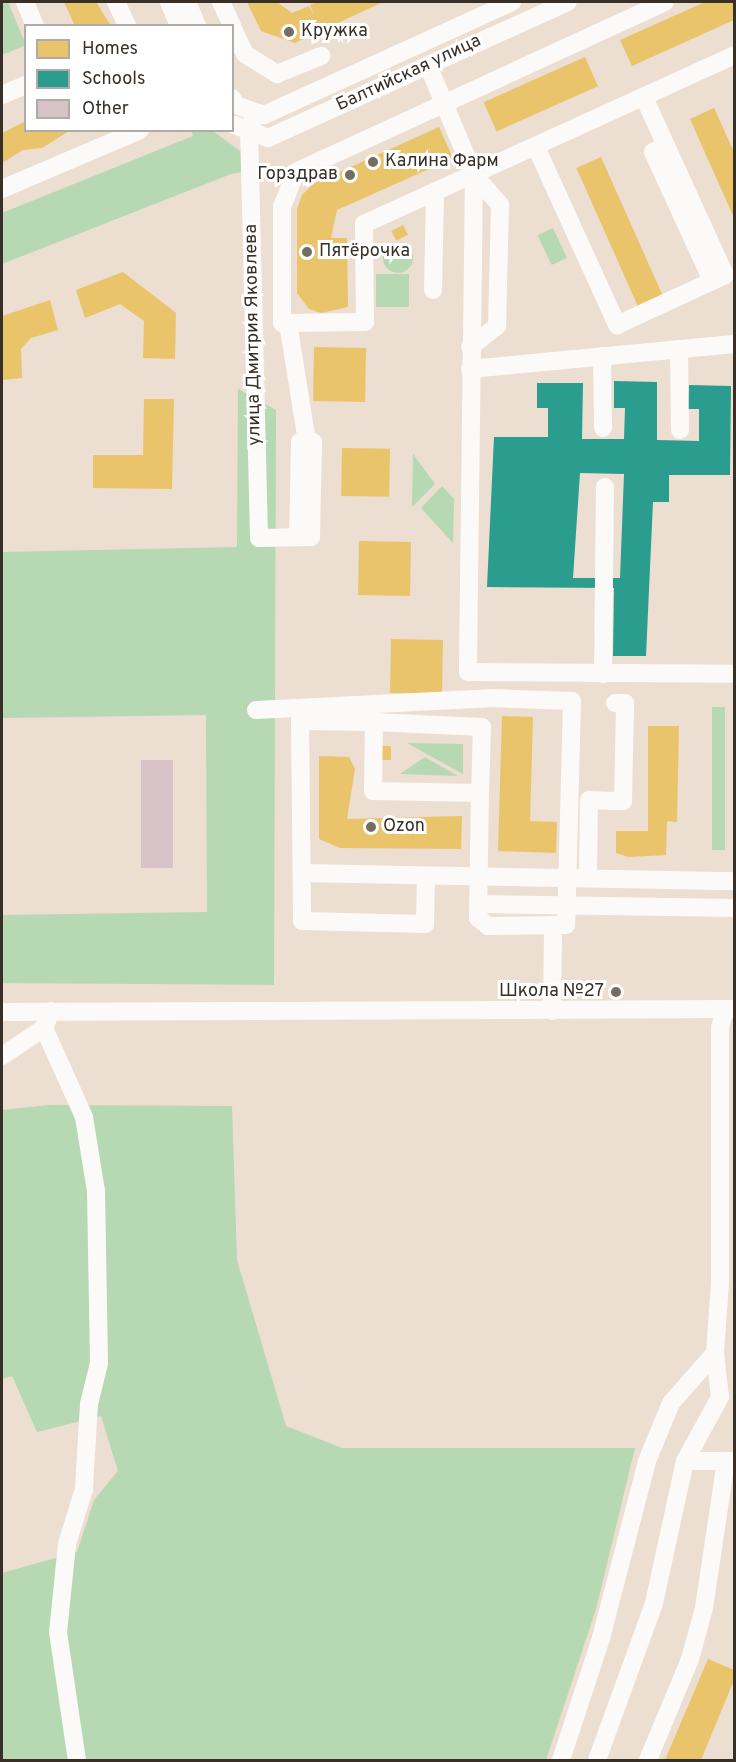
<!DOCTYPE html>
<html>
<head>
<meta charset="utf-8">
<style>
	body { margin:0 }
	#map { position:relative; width:736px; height:1762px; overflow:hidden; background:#ecded1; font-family:Overpass,sans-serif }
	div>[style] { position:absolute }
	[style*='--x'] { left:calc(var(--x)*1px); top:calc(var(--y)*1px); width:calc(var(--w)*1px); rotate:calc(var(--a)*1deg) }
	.green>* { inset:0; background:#b6d8b2; transform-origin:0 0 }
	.round { border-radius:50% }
	.homes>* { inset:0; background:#e9c46a; transform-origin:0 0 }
	.schools>* { inset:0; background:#2a9d8f }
	.building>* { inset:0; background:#d7c2c7; transform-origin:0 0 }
	.minor>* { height:18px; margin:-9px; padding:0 9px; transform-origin:9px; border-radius:9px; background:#fcfaf8 }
	.dots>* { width:16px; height:16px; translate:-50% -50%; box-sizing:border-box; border:3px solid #fff; border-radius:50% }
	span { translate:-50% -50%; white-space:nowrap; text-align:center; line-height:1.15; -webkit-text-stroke:6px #fff; paint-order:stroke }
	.poi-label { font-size:18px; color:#382f26 }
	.left { translate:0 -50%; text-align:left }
	.right { translate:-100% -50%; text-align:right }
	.street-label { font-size:18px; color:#382f26 }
	.frame { position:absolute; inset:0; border:3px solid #382f26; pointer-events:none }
	.legend { position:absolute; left:24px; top:24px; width:210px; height:108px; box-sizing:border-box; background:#fff; border:2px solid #afaca8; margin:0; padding:8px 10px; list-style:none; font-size:18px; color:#382f26 }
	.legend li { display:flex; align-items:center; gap:12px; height:30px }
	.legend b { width:30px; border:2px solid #afaca8 }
</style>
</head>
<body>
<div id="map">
	<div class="green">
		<i style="clip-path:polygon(2px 2px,8px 2px,26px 45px,2px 55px)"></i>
		<i style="clip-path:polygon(191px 131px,213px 131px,240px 151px,257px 155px,261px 169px,231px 174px,2px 264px,2px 213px,193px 136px)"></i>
		<i style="left:553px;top:228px;width:33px;height:17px;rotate:65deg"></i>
		<i class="round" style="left:383px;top:243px;width:30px;height:30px"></i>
		<i style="left:376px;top:274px;width:33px;height:33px"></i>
		<i style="clip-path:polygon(238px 389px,276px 410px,274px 985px,2px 983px,2px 915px,207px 912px,206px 715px,2px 718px,2px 552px,237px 547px)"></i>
		<i style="clip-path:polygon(413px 454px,435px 484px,412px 507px)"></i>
		<i style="clip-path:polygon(442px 486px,454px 499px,453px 543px,421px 508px)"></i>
		<i style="left:712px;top:707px;width:13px;height:143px"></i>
		<i style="clip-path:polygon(407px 743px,463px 744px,463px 774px)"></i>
		<i style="clip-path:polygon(425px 757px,458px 776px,400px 774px)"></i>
		<i style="clip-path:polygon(50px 1105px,232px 1106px,237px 1260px,286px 1426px,342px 1448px,635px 1448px,596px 1609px,546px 1760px,2px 1760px,2px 1573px,77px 1552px,94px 1500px,118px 1471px,101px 1416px,37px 1432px,12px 1376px,2px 1379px,2px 1110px)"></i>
	</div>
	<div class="homes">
		<i style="clip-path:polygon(64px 2px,96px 2px,111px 26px,75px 26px)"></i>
		<i style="clip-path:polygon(247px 2px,277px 2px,292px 13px,309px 6px,314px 16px,310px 5px,317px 2px,383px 2px,295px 43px,261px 31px)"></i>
		<i style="clip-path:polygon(705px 2px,734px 2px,734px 20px,632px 66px,620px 40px)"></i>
		<i style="left:585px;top:57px;width:32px;height:111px;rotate:66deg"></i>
		<i style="clip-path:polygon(714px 108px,734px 152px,734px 218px,690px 119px)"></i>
		<i style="clip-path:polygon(26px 121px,26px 130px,69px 131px,42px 148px,23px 150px,2px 163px,2px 133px)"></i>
		<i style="clip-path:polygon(439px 127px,452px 156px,447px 161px,337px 210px,331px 238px,347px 238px,348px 307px,321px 313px,309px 309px,297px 293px,297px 209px,302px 195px,313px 184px)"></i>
		<i style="left:601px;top:157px;width:151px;height:27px;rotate:66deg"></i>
		<i style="left:403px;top:225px;width:11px;height:13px;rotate:63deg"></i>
		<i style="clip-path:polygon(123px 272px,176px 313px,175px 359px,143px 358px,144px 321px,120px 304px,85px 318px,76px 290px)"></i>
		<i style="clip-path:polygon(50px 300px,58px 330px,31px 338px,21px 349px,22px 378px,2px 380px,2px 316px)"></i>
		<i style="left:314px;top:347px;width:52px;height:54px;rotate:1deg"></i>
		<i style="clip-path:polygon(144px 399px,174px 399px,172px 489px,93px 488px,93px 455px,143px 455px)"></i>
		<i style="left:342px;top:448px;width:48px;height:48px;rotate:1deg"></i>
		<i style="left:359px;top:541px;width:52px;height:54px;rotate:1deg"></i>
		<i style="left:391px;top:639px;width:52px;height:54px;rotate:1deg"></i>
		<i style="clip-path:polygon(502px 716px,533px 717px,530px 821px,557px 822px,556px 853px,498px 851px)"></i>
		<i style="clip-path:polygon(648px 726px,679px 726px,677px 822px,667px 821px,666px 855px,629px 857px,616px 853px,616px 831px,648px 831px)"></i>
		<i style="left:381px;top:746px;width:10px;height:14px"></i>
		<i style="clip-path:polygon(319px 756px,349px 757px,355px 769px,347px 819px,462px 816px,461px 849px,340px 848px,319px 839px)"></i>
		<i style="clip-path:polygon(708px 1659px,734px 1670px,734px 1680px,701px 1760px,665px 1760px)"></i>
	</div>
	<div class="schools">
		<i style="clip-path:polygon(evenodd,614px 381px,657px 382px,657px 440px,699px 441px,699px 409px,688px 409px,689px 385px,731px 386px,730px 475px,669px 475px,669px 502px,653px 502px,646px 656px,613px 656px,614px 588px,487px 587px,494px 437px,548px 437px,548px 408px,537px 408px,537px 383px,583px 383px,582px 439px,624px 439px,625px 408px,614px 408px,614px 381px,580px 473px,624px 474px,620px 578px,573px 578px,580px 473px)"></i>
	</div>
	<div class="building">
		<i style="left:141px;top:760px;width:32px;height:108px"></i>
	</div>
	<div class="minor">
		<i style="--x:25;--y:2;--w:26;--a:67"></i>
		<i style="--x:116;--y:2;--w:26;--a:65"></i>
		<i style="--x:169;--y:2;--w:26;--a:67"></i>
		<i style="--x:187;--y:2;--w:26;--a:67"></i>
		<i style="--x:221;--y:2;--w:26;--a:65"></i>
		<i style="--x:665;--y:2;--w:406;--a:155.3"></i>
		<i style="--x:296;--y:172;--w:37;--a:112"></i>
		<i style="--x:282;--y:206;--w:117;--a:90"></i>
		<i style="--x:282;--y:323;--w:83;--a:-0.7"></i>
		<i style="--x:365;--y:322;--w:98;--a:-90.6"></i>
		<i style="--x:364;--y:224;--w:407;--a:-24.5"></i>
		<i style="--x:232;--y:27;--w:30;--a:64"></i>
		<i style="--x:245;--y:54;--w:38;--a:32"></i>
		<i style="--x:277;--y:74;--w:48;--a:-22.2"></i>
		<i style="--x:428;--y:65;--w:119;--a:67.3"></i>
		<i style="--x:474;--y:175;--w:40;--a:49"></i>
		<i style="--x:500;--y:205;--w:121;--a:91.4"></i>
		<i style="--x:497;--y:326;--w:34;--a:142"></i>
		<i style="--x:2;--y:95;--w:26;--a:-23"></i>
		<i style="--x:232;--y:98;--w:8;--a:60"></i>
		<i style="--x:236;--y:105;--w:30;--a:20"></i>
		<i style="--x:264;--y:115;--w:273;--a:-24.5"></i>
		<i style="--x:256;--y:114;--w:16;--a:117"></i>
		<i style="--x:249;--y:128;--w:410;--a:88.6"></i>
		<i style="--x:259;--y:538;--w:52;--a:-1.1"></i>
		<i style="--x:311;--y:537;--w:95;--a:-88.8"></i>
		<i style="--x:313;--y:442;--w:13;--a:180"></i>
		<i style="--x:300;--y:442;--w:95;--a:91.2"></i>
		<i style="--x:232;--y:124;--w:39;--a:21"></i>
		<i style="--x:268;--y:138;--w:329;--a:-24.4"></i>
		<i style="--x:666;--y:146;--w:14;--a:155"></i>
		<i style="--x:653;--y:152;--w:142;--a:65.4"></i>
		<i style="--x:536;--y:147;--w:196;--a:65.5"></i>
		<i style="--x:617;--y:325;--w:119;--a:-24.8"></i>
		<i style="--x:725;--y:275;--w:196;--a:-114.5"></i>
		<i style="--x:474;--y:175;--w:497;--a:90.7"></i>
		<i style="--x:468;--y:672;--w:266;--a:0.4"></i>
		<i style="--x:2;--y:189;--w:150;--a:-23.1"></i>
		<i style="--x:433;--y:290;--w:98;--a:-88.8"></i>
		<i style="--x:288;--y:323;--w:121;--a:80.9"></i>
		<i style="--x:679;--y:349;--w:81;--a:89.3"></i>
		<i style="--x:602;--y:356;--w:72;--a:89.2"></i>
		<i style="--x:470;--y:369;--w:265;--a:-5.4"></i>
		<i style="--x:603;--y:674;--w:187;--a:-89.4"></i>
		<i style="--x:256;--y:710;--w:234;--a:-2.9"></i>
		<i style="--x:490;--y:698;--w:82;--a:2.1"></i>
		<i style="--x:572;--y:701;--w:224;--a:91.5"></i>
		<i style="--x:566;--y:925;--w:78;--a:179.3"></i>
		<i style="--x:488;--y:926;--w:13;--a:-141"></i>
		<i style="--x:478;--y:918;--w:125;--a:-89.1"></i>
		<i style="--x:480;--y:793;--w:107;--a:-178.9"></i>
		<i style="--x:373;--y:791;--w:69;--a:-89.2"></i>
		<i style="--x:374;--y:722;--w:74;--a:-179.2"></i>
		<i style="--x:300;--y:721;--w:200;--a:89.4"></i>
		<i style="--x:302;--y:921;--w:123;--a:1.4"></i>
		<i style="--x:425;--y:924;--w:48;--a:-88.8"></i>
		<i style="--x:374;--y:722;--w:108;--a:2.7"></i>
		<i style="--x:482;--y:727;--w:66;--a:91.7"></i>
		<i style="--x:302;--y:873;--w:432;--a:1.1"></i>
		<i style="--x:588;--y:877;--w:77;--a:-89.3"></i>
		<i style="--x:589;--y:800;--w:34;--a:2"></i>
		<i style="--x:623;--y:801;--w:98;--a:-88.8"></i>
		<i style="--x:625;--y:703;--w:10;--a:180"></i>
		<i style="--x:478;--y:904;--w:256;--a:0.9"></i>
		<i style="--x:51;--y:1011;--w:18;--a:112"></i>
		<i style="--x:44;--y:1028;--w:98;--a:65.8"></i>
		<i style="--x:84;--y:1117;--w:75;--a:80.8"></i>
		<i style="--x:96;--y:1191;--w:172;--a:89"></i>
		<i style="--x:99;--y:1363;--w:42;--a:103.7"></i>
		<i style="--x:89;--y:1404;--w:85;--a:93.4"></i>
		<i style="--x:84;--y:1489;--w:58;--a:107.2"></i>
		<i style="--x:67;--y:1544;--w:88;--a:95.8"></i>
		<i style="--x:58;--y:1632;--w:129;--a:81.6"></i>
		<i style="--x:552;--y:1011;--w:86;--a:-89.3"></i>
		<i style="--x:2;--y:1012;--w:732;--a:-0.23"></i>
		<i style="--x:2;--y:1056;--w:50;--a:-33.7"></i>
		<i style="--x:685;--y:1461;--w:49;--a:0"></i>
		<i style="--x:561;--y:1760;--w:128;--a:-71.8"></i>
		<i style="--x:601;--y:1638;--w:183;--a:-75.4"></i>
		<i style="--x:647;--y:1461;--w:63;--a:-67.5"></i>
		<i style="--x:671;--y:1403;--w:67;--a:-48.7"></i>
		<i style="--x:597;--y:1760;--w:167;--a:-70"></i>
		<i style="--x:654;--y:1603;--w:145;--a:-77.7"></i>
		<i style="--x:685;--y:1461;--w:73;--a:-61.3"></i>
		<i style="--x:720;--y:1397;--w:44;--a:-96.5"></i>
		<i style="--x:715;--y:1353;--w:70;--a:-85.9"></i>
		<i style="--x:720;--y:1283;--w:255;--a:-90"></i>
		<i style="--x:720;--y:1028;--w:20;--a:-75"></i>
		<i style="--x:648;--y:1760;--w:109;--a:-67.4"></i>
		<i style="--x:690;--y:1659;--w:53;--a:-74.6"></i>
		<i style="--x:704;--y:1608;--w:149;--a:-81.5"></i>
	</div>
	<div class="dots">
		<i style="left:289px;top:32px;background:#776c62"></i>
		<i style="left:373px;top:162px;background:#776c62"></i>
		<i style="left:350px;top:175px;background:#776c62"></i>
		<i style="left:307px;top:252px;background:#776c62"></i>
		<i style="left:371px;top:827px;background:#776c62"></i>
		<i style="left:616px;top:992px;background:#776c62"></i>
	</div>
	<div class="poi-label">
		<span class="left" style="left:301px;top:32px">Кружка</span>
		<span class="left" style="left:385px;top:162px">Калина Фарм</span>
		<span class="right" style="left:338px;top:175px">Горздрав</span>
		<span class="left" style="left:319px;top:252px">Пятёрочка</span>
		<span class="left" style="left:383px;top:827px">Ozon</span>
		<span class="right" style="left:604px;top:992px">Школа №27</span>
	</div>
	<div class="street-label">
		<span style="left:409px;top:74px;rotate:-25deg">Балтийская улица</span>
		<span style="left:254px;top:335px;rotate:-91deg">улица Дмитрия Яковлева</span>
	</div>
	<div class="frame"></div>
	<ul class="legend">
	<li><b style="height:16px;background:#e9c46a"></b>Homes</li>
	<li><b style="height:16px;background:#2a9d8f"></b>Schools</li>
	<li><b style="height:16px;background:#d7c2c7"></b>Other</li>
	</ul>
</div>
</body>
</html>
